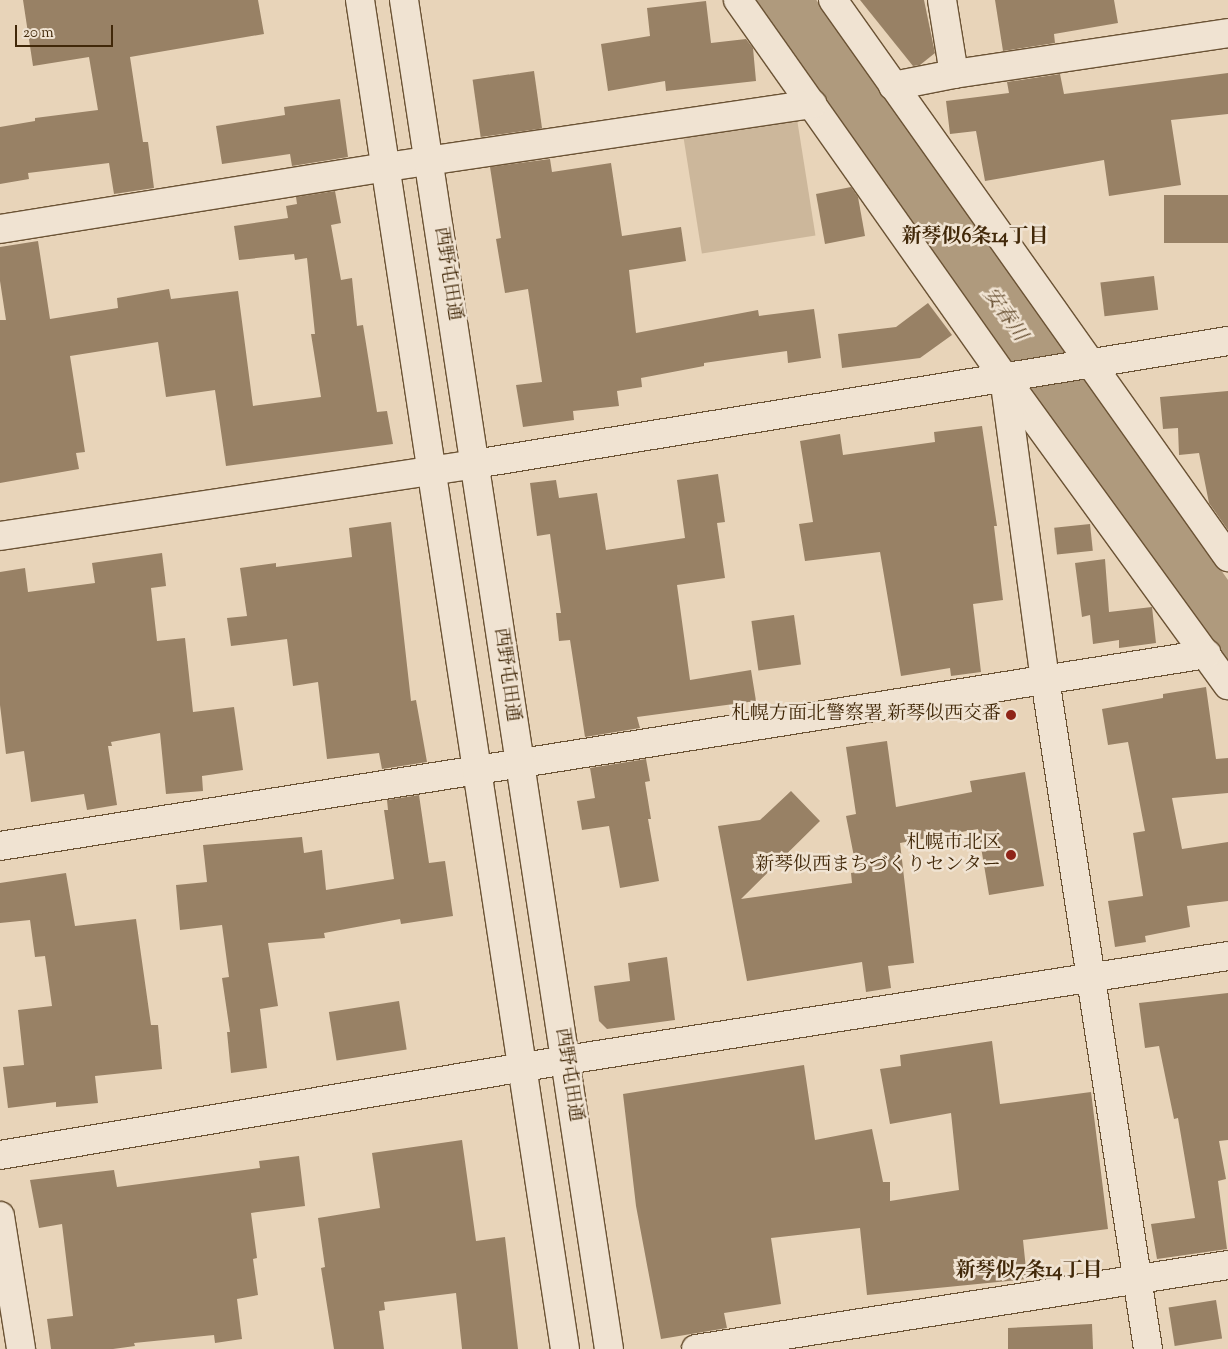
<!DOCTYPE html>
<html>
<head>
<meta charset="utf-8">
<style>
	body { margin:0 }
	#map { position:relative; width:1228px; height:1349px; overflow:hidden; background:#e8d4b9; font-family:"Sorts Mill Goudy","Noto Serif JP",serif }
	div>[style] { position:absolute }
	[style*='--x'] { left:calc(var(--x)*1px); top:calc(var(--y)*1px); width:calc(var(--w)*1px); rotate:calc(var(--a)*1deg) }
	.green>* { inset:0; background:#ccb79b; transform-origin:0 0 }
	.river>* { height:59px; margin:-29.5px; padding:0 29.5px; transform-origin:29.5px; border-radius:29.5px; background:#af9a7d }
	.building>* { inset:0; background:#988165; transform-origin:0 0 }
	.roads { filter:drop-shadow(1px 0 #6b5335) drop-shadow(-1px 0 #6b5335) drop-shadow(0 1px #6b5335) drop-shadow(0 -1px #6b5335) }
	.minor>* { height:28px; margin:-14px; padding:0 14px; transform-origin:14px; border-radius:14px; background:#f0e3d2 }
	.tertiary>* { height:28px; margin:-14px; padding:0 14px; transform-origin:14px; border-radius:14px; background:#f0e3d2 }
	.dots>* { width:14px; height:14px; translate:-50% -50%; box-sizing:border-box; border:2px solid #f0e3d2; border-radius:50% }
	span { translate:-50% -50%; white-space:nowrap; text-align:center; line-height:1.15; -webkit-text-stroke:5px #f0e3d2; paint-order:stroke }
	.street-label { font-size:19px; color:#412809 }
	.poi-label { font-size:19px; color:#412809 }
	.right { translate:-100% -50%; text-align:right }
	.neighbourhood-label { font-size:20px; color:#412809; font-weight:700 }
	.water-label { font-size:20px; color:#624a2c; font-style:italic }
	.scale { position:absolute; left:15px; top:25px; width:98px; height:22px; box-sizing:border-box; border:2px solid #412809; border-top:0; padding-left:6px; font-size:15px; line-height:18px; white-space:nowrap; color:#412809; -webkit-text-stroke:4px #f0e3d2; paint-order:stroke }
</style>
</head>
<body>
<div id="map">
	<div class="green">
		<i style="left:797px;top:119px;width:118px;height:115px;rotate:81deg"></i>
	</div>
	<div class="river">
		<i style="--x:780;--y:0;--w:774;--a:54.63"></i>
	</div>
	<div class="building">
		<i style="clip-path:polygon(23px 0,258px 0,264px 34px,130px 57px,143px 142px,148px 142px,154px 188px,114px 194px,109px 163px,28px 173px,29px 179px,0 184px,0 127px,35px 121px,35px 118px,98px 110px,89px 57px,33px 66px)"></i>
		<i style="clip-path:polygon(860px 0,924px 0,935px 53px,920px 65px,913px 66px)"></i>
		<i style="clip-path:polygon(995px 0,1114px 0,1118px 23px,1054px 34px,1055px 43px,1003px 51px)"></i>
		<i style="clip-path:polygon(706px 1px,711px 43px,746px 39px,753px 48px,756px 81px,666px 91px,665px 81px,608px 91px,601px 44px,650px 36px,647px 8px)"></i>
		<i style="left:534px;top:71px;width:58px;height:62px;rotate:82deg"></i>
		<i style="clip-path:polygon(1228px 73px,1228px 114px,1171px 120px,1181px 185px,1109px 196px,1104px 160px,985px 181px,976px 131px,950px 134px,946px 101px,1009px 93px,1007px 82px,1060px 74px,1064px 94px)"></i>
		<i style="clip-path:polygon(340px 99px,348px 157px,292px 166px,290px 154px,222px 164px,216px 126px,285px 115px,284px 107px)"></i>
		<i style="clip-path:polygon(550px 159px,552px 172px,611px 163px,622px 236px,681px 227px,686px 261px,629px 270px,636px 333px,758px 310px,759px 316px,814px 309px,821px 358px,788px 363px,787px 351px,704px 363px,704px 366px,641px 378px,642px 387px,617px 391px,619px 406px,573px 411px,574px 420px,523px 427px,516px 385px,542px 382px,528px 289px,505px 293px,496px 239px,501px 238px,490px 167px)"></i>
		<i style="clip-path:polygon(851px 187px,858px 197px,865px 236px,825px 244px,816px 194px)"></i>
		<i style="clip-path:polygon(335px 191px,341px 223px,331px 225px,341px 280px,352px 278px,357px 326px,363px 325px,377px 412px,387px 411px,393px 444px,226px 466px,215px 390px,166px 397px,158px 342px,70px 356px,85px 452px,76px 453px,79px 469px,0 483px,0 320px,6px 320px,0 281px,0 247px,38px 241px,50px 319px,118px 308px,117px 298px,169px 289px,171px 299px,238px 291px,253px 406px,321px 397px,311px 334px,315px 334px,307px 258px,295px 260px,294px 254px,239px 260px,234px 226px,288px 218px,286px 206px,297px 204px,296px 197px)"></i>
		<i style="left:1228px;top:195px;width:48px;height:64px;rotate:90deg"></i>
		<i style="left:1154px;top:276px;width:34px;height:54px;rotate:83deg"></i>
		<i style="clip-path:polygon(928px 303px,952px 335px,920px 358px,842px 368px,838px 334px,896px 327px)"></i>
		<i style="clip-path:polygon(1228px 391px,1228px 530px,1209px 503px,1199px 453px,1179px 455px,1178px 428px,1163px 429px,1160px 397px)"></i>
		<i style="clip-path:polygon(982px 426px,997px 526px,994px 526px,1003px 600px,973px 604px,981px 672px,951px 676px,950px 668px,901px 676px,880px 552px,805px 561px,799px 524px,813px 522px,800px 441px,840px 434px,843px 455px,935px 442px,934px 432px)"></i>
		<i style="clip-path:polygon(718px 474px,725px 522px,717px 523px,725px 578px,677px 585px,690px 680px,751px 670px,756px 701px,637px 717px,640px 728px,585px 737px,570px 640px,559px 641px,556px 613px,561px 613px,550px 534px,537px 536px,530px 483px,556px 480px,559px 498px,597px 493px,606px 550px,685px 538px,677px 480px)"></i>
		<i style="clip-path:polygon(391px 522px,411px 701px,416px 700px,427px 762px,382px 769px,379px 753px,327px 759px,318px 682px,293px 686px,287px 639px,231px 646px,227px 618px,247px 616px,240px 568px,276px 563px,276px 567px,352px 557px,349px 528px)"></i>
		<i style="left:1090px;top:524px;width:27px;height:36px;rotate:84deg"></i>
		<i style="clip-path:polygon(162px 553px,166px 586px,151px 588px,157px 641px,185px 638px,193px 712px,234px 707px,243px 770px,202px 776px,203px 791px,166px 794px,160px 733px,111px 742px,112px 746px,108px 746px,117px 805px,87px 810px,84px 794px,31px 802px,24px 751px,6px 754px,0 705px,0 572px,25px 568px,28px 592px,95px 583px,92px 563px)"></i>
		<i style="clip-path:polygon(1105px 559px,1109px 612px,1152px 607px,1156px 643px,1119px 648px,1119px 640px,1093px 644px,1090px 615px,1082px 617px,1075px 563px)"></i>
		<i style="left:794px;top:615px;width:50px;height:43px;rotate:82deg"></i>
		<i style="clip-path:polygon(1206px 687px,1216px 759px,1228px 758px,1228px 793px,1172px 798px,1182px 849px,1228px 842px,1228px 901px,1187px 906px,1190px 927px,1145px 936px,1146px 942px,1115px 947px,1108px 901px,1143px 896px,1133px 833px,1145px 831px,1128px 742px,1108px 745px,1102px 709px,1163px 698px,1163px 694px)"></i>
		<i style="clip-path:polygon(887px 741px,896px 807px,972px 792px,970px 781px,1025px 772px,1044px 886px,989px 895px,978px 829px,900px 843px,914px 963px,888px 966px,891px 988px,866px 992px,862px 962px,747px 981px,718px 826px,760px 820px,791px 791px,820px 821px,741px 899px,852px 883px,851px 873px,857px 872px,846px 816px,856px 814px,846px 747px)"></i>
		<i style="clip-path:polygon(646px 759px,650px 781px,645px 782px,651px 819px,648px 819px,659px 881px,620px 888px,609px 826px,582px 830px,577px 801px,595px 798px,590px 768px)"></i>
		<i style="clip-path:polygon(419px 795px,429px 863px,445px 861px,453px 916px,401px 924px,400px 919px,324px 933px,325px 938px,268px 943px,278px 1006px,260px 1009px,267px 1068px,231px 1073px,227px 1032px,230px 1032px,222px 978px,229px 977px,222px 925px,180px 930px,176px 885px,207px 882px,203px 845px,302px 837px,304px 853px,322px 850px,326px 890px,394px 879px,384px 810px,388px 810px,387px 800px)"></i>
		<i style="clip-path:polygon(66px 873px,75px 926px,136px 919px,151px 1025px,158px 1025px,162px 1069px,95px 1076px,98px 1103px,56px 1107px,56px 1102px,8px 1108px,3px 1067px,24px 1065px,18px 1010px,52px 1006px,45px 956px,35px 957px,30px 920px,0 923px,0 883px)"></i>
		<i style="clip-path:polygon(667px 957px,675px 1020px,607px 1029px,599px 1021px,594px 986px,630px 981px,628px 963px)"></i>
		<i style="clip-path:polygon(1228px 993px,1228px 1140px,1219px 1141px,1226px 1179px,1218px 1181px,1227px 1249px,1157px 1259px,1151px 1224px,1195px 1218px,1178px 1118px,1174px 1119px,1159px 1046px,1145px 1048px,1139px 1003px)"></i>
		<i style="left:399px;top:1001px;width:49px;height:71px;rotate:81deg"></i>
		<i style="clip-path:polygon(992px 1041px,1000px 1104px,1091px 1092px,1108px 1229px,1023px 1240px,1027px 1279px,867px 1295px,860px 1228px,771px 1238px,781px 1304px,724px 1313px,727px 1328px,661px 1339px,636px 1206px,623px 1094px,804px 1065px,815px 1140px,872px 1129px,883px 1182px,890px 1182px,890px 1201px,959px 1190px,951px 1113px,890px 1124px,880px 1069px,901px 1066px,900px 1055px)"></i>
		<i style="clip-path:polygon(462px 1140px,476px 1241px,505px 1237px,518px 1349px,462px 1349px,456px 1293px,384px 1302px,385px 1310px,379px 1311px,384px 1349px,334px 1349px,321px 1268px,325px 1267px,318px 1218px,380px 1208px,372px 1153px)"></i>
		<i style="clip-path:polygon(299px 1156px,305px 1206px,251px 1213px,257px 1258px,253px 1259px,258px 1295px,237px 1299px,242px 1339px,215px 1343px,214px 1335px,134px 1343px,135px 1346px,113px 1349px,51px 1349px,47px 1319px,73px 1316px,62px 1224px,39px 1228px,30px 1180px,114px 1170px,117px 1187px,260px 1168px,259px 1161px)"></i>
		<i style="left:1216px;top:1300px;width:39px;height:48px;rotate:81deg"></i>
		<i style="clip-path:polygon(1092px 1324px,1093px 1349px,1008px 1349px,1008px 1328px)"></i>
	</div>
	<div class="roads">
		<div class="minor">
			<i style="--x:738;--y:0;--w:461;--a:54.8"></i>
			<i style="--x:1004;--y:377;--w:381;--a:54"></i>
			<i style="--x:833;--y:0;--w:683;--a:54.66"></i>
			<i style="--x:942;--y:0;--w:75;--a:80.8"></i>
			<i style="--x:893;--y:86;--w:62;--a:-11.1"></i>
			<i style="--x:954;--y:74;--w:277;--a:-8.5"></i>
			<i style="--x:0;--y:229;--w:391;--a:-9.1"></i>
			<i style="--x:386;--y:167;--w:431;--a:-8.4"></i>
			<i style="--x:1004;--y:377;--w:305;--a:82.3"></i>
			<i style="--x:1045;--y:679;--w:678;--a:81.26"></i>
			<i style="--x:0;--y:536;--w:480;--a:-8.6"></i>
			<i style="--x:475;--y:464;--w:763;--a:-9.28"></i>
			<i style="--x:0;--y:846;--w:1222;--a:-9.04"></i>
			<i style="--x:0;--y:1155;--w:574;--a:-9.53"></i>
			<i style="--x:566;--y:1060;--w:670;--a:-8.93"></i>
			<i style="--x:0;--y:1216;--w:135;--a:81"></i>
			<i style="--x:696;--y:1349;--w:539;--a:-8.97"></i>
		</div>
		<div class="tertiary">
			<i style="--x:360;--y:0;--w:1364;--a:81.36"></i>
			<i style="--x:404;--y:0;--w:1364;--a:81.36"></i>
		</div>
	</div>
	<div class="dots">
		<i style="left:1011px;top:715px;background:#8f2418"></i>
		<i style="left:1011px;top:855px;background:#8f2418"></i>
	</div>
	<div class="street-label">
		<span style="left:447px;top:274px;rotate:81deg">西野屯田通</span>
		<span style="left:506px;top:675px;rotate:82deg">西野屯田通</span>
		<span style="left:568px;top:1075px;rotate:81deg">西野屯田通</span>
	</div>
	<div class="poi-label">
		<span class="right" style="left:1001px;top:715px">札幌方面北警察署 新琴似西交番</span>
		<span class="right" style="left:1001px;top:855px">札幌市北区<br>新琴似西まちづくりセンター</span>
	</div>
	<div class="neighbourhood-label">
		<span style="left:975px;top:237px">新琴似6条14丁目</span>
		<span style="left:1029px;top:1271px">新琴似7条14丁目</span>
	</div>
	<div class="water-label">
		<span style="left:1004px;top:315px;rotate:55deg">安春川</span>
	</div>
	<div class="scale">20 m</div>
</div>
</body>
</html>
